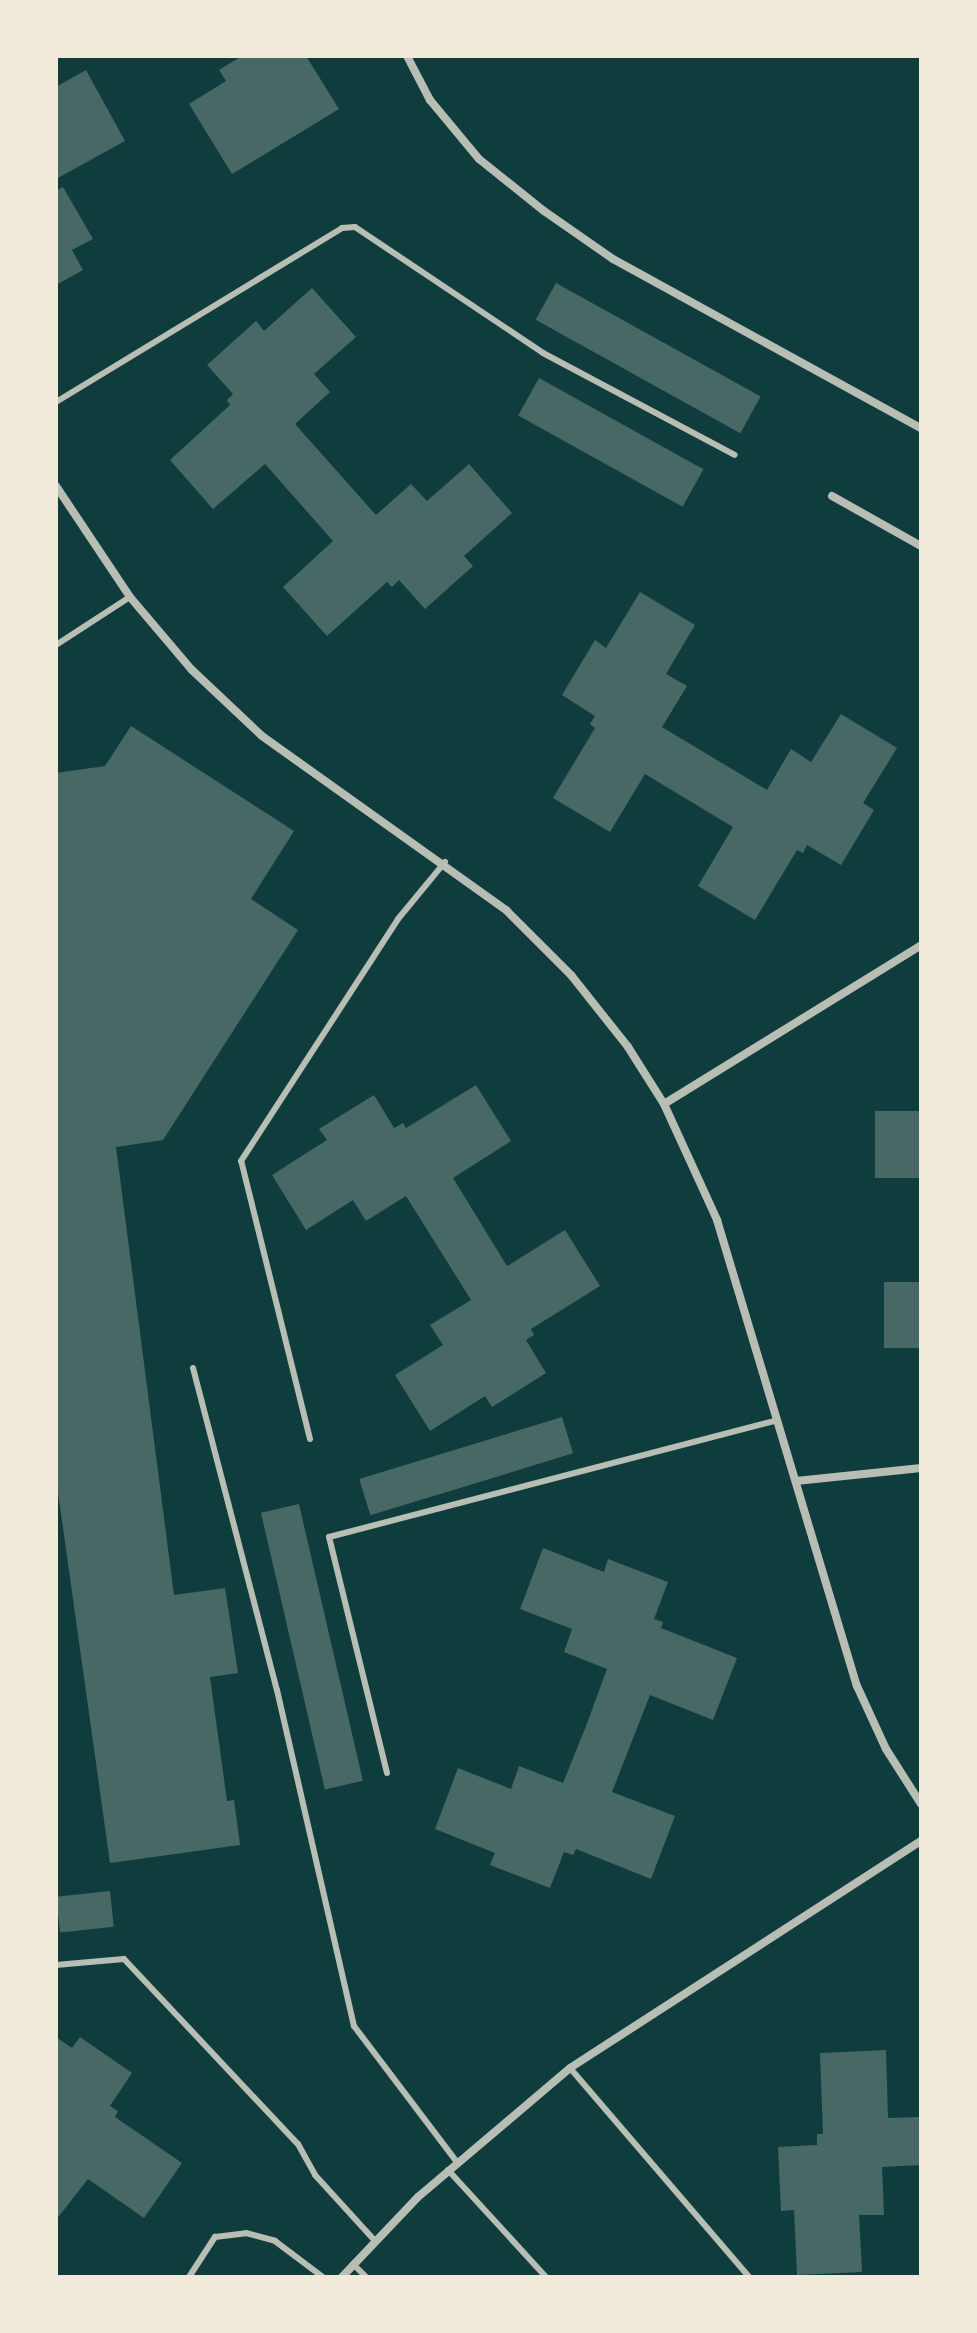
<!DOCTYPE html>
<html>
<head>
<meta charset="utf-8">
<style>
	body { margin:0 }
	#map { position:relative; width:977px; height:2333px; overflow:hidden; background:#0f3d3e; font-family:"Public Sans",sans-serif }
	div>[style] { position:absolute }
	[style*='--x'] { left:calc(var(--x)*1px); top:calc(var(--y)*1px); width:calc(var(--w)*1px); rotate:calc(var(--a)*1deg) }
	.building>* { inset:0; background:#486865; transform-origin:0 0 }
	.service>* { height:6px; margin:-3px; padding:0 3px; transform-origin:3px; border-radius:3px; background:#b8beb3 }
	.minor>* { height:8px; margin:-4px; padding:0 4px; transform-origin:4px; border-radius:4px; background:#b8beb3 }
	span { translate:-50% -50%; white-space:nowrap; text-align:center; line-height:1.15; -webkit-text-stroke:7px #f1e9da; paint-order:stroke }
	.frame { position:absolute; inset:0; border:58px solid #f1e9da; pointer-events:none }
</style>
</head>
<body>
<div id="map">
	<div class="building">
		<i style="clip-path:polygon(242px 56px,306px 56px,339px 109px,232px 174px,189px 104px,226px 81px,219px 70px)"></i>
		<i style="clip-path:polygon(86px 70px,125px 141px,56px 179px,56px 87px)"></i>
		<i style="clip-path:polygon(63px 187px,93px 239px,72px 250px,83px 270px,56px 285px,56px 191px)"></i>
		<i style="left:556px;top:283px;width:234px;height:42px;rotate:29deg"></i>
		<i style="clip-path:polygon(312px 288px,356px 337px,314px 374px,330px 392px,295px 424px,376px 515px,411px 484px,427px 501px,469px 464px,512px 513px,464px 556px,473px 566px,425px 609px,399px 580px,392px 587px,387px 582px,327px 636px,283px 587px,333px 541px,265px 464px,213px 509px,170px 460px,230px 405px,227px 400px,233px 394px,207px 365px,256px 321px,264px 331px)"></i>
		<i style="left:539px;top:378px;width:188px;height:43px;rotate:29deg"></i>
		<i style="clip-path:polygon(640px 592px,695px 625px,666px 674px,687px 686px,662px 727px,767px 790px,791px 749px,811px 762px,841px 714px,897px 748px,863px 803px,874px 810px,841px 865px,807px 845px,803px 853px,797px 850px,755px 920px,698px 886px,733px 827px,645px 774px,610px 832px,553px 798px,595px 728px,590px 724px,595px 716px,562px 695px,595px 640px,606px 648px)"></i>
		<i style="clip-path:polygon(131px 726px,294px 831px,251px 899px,298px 930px,163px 1140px,116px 1147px,174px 1595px,225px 1588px,238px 1673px,210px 1677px,227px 1801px,234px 1800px,240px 1845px,110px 1863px,56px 1478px,56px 773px,105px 766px)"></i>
		<i style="clip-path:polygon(476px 1085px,511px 1141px,453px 1178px,507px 1266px,565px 1230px,600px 1286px,531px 1329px,534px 1335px,526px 1340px,546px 1373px,492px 1407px,485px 1396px,430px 1431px,395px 1375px,443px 1345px,430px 1325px,471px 1300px,406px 1196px,366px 1221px,353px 1200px,306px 1230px,272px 1175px,327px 1140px,319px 1129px,374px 1095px,394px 1128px,403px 1123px,406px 1128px)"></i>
		<i style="left:921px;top:1111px;width:67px;height:46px;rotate:90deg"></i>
		<i style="left:921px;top:1282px;width:66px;height:37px;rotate:90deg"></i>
		<i style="left:562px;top:1417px;width:38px;height:212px;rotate:73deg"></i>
		<i style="left:299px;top:1504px;width:284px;height:39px;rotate:77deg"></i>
		<i style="clip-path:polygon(543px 1548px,604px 1572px,608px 1559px,668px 1582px,654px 1619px,663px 1622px,661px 1628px,737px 1658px,713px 1720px,650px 1695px,612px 1792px,675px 1816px,651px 1879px,576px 1849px,573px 1855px,564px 1852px,550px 1888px,490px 1865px,495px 1853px,435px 1829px,458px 1768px,511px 1789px,519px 1766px,563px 1783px,586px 1726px,607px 1669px,564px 1652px,572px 1629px,520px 1609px)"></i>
		<i style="left:110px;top:1891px;width:36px;height:54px;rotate:84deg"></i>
		<i style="clip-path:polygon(56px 2037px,72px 2048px,80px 2037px,132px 2073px,110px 2106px,118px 2111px,115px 2117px,182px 2163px,144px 2218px,88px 2179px,56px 2220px)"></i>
		<i style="clip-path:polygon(886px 2050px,888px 2118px,921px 2117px,921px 2165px,882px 2167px,884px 2215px,859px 2215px,862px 2272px,797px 2275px,794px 2210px,781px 2211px,778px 2147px,817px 2145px,817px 2134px,823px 2134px,820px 2053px)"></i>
	</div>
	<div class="service">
		<i style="--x:56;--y:402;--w:335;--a:-31.3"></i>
		<i style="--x:342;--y:228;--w:13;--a:-4"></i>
		<i style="--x:355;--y:227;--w:226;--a:33.8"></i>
		<i style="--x:543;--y:353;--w:217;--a:28"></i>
		<i style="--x:56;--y:645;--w:88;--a:-33"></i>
		<i style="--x:193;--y:1368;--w:333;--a:75.4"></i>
		<i style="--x:277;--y:1690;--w:345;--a:77.1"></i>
		<i style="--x:354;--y:2026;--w:171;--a:52.9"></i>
		<i style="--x:310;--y:1439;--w:286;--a:-103.9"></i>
		<i style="--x:241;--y:1161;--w:288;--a:-57"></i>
		<i style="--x:398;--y:919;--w:74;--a:-50.5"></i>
		<i style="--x:387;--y:1773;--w:243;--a:-103.8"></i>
		<i style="--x:329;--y:1537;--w:463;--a:-14.6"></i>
		<i style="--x:56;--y:1965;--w:68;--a:-5"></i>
		<i style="--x:124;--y:1959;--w:254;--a:46.8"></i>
		<i style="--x:298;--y:2144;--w:35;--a:61"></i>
		<i style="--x:315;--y:2175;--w:89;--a:47.7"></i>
		<i style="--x:570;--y:2068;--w:275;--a:49.4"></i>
		<i style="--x:448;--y:2170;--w:145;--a:47.5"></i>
		<i style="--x:353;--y:2264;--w:18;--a:45"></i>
		<i style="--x:189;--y:2277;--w:48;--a:-57"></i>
		<i style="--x:215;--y:2237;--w:31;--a:-7"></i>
		<i style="--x:246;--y:2233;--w:30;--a:15"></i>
		<i style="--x:275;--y:2241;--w:60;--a:36.9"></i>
	</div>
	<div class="minor">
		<i style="--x:407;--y:56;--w:50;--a:62.4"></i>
		<i style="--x:430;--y:100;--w:77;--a:50.3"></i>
		<i style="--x:479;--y:159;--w:83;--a:38.7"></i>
		<i style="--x:544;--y:211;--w:84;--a:34.8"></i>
		<i style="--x:613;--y:259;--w:351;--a:28.8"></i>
		<i style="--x:56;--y:486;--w:133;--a:56.3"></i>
		<i style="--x:130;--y:597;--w:96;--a:49.7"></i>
		<i style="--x:192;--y:670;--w:96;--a:43.3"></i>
		<i style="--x:262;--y:736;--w:301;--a:35.5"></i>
		<i style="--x:507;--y:911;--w:91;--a:45"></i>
		<i style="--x:571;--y:975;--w:92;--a:51.6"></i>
		<i style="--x:628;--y:1047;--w:67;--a:57.7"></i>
		<i style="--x:664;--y:1104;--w:128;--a:65.4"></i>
		<i style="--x:717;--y:1220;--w:487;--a:73.3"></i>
		<i style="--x:857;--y:1686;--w:69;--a:65.3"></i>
		<i style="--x:886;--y:1749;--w:65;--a:57.5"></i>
		<i style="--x:832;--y:496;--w:102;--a:29.3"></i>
		<i style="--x:664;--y:1104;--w:302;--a:-31.7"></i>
		<i style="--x:796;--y:1481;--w:126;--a:-5.9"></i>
		<i style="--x:342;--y:2277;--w:110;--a:-46.5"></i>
		<i style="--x:418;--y:2197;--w:199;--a:-40.3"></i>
		<i style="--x:570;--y:2068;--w:418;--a:-32.9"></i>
	</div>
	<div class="frame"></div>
</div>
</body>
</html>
